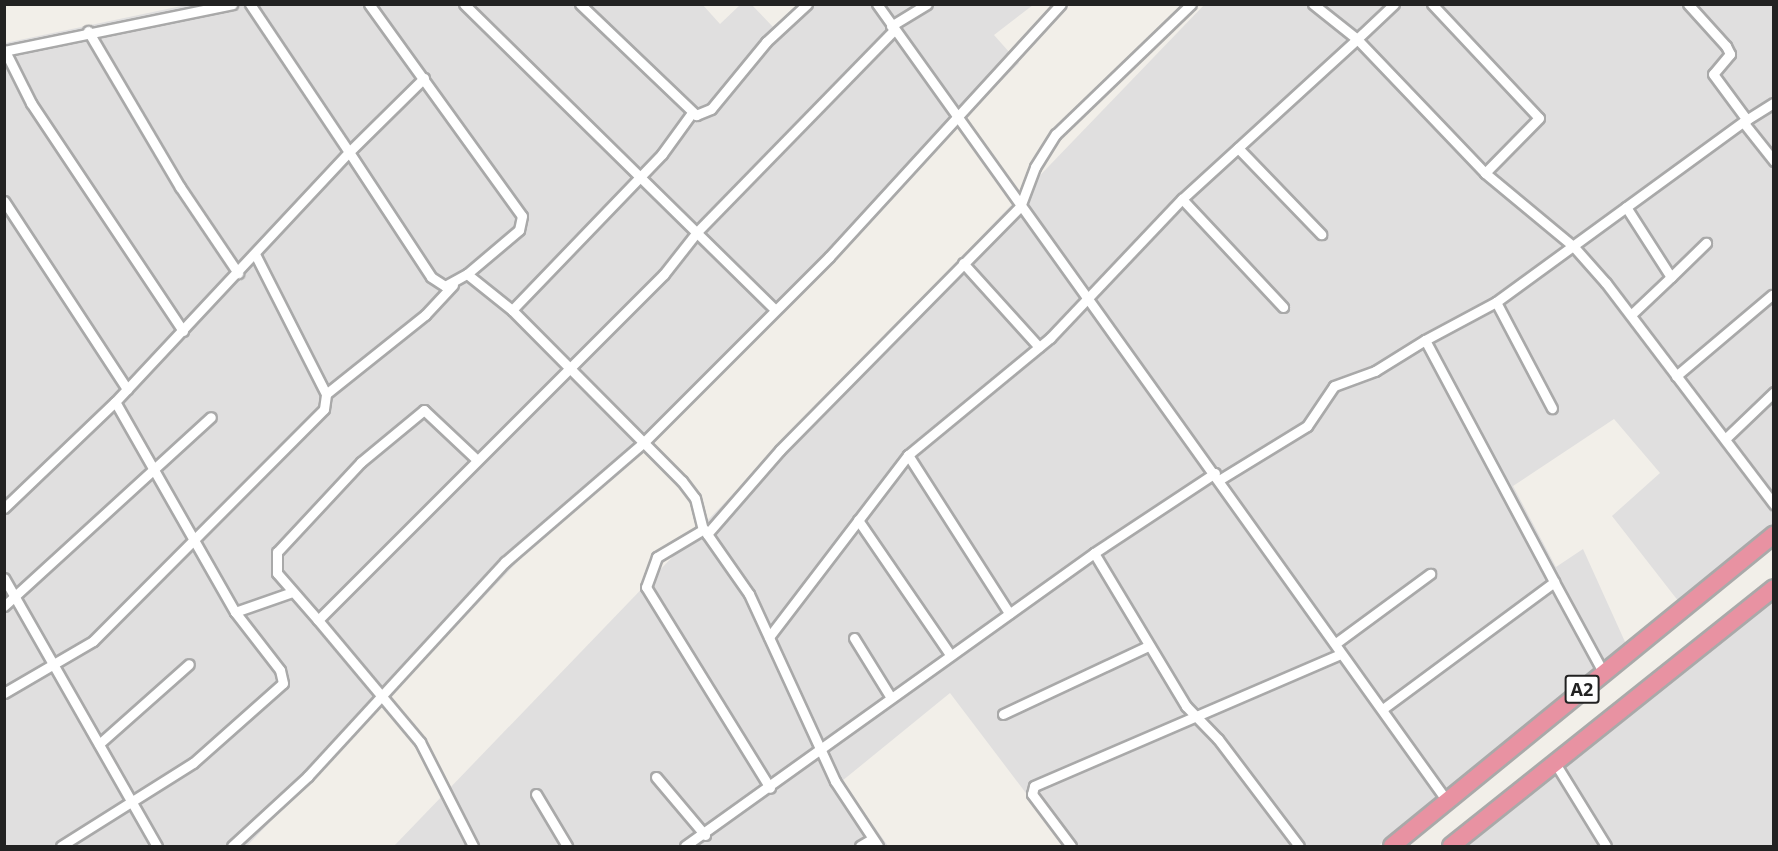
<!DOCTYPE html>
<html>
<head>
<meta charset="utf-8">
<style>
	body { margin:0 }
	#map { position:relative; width:1778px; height:851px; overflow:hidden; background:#f2efe9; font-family:"Noto Sans",sans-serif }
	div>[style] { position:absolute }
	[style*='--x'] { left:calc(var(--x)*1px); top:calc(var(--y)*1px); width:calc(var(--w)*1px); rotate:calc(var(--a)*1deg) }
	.residential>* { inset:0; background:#e0dfdf }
	.roads { filter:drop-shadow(2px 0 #a9a9a9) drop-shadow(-2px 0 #a9a9a9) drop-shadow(0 2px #a9a9a9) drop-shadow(0 -2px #a9a9a9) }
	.street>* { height:9px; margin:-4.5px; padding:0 4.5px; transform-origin:4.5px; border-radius:4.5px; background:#fff }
	.highway>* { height:16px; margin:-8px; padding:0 8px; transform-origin:8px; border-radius:8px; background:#e892a2 }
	span { translate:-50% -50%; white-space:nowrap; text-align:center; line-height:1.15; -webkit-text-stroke:4.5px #fff; paint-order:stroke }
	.shield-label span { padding:2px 4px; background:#fff; border:2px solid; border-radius:4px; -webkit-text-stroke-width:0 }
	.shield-label { font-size:18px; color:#222; font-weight:700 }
	.frame { position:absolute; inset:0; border:6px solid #222; pointer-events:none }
</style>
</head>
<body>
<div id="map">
	<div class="residential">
		<i style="clip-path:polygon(191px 4px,702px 4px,720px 24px,740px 5px,751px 4px,774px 28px,800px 5px,1033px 5px,994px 35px,1019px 63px,543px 535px,247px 846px,5px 846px,5px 43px)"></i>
		<i style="clip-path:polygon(1204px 5px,1773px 5px,1773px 526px,1679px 602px,1612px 516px,1660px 473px,1614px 419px,1513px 486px,1556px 567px,1583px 549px,1626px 644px,1378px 846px,1066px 846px,950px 693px,842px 781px,888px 846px,394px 846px)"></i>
		<i style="clip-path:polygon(1773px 598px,1773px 846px,1466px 846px,1711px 648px)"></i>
	</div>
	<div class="roads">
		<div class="street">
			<i style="--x:369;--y:4;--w:261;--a:54.2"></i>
			<i style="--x:522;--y:216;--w:14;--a:102"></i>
			<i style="--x:519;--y:230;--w:68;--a:139.8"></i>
			<i style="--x:464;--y:4;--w:436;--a:44.5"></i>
			<i style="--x:580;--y:4;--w:161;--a:43.7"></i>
			<i style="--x:696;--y:115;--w:16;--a:-22"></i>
			<i style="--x:711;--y:109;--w:87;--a:-50.6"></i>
			<i style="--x:766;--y:42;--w:56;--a:-42.8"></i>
			<i style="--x:877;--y:4;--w:980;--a:54.43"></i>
			<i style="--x:1313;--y:4;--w:56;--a:38.5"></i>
			<i style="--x:1357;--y:39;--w:51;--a:-43.4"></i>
			<i style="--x:1432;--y:4;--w:156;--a:46.8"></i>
			<i style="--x:1539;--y:118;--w:77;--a:134.5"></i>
			<i style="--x:1688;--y:4;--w:57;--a:47.9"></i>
			<i style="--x:1726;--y:46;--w:9;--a:63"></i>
			<i style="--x:1730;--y:54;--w:26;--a:130"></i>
			<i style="--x:1713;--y:74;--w:57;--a:53.5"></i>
			<i style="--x:891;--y:26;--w:42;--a:-31.4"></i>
			<i style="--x:88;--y:31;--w:181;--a:59.5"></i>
			<i style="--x:180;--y:187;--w:104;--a:56"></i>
			<i style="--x:4;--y:51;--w:233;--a:-11.6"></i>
			<i style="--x:5;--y:51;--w:58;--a:63.4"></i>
			<i style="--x:31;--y:103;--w:274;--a:56.3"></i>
			<i style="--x:424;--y:78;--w:105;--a:135.4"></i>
			<i style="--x:349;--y:152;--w:149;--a:56.7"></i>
			<i style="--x:431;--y:277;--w:17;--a:33"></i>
			<i style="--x:445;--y:286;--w:25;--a:-29"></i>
			<i style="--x:467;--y:274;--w:58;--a:38.7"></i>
			<i style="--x:512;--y:310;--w:241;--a:45.2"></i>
			<i style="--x:682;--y:481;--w:21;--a:53"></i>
			<i style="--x:695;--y:498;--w:29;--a:76"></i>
			<i style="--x:1743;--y:122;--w:36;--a:-32"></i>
			<i style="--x:1238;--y:148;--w:120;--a:46"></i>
			<i style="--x:1182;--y:199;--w:148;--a:46.9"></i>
			<i style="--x:4;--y:201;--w:225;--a:56.8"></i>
			<i style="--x:1626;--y:207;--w:83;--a:57.3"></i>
			<i style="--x:1671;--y:277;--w:55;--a:136.5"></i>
			<i style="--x:963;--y:263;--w:113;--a:47.9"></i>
			<i style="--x:1671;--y:277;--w:49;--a:-44.2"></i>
			<i style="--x:1496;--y:302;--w:120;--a:62.2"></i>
			<i style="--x:512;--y:310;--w:216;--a:-46.1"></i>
			<i style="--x:662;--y:154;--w:49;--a:-54.1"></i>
			<i style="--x:1425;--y:340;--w:81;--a:-28.2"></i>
			<i style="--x:1496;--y:302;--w:306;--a:-36.1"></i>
			<i style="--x:1743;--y:122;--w:50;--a:51.5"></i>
			<i style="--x:1676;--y:376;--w:126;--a:-40.2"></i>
			<i style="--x:326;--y:394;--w:127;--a:-38.6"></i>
			<i style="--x:425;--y:315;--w:41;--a:-47"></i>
			<i style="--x:1725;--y:439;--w:68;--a:-43.8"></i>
			<i style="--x:908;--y:455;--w:188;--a:57.4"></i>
			<i style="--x:477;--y:460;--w:73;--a:-136.7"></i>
			<i style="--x:424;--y:410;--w:82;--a:140.5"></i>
			<i style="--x:361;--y:462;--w:123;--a:133"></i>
			<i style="--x:277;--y:552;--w:21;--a:90"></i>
			<i style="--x:277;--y:573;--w:62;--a:48.9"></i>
			<i style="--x:318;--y:620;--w:489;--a:-45"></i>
			<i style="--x:664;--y:274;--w:53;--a:-51.8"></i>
			<i style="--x:697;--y:232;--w:282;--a:-45.7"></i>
			<i style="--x:1219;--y:480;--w:103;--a:-31.5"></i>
			<i style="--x:1307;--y:426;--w:48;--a:-56"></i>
			<i style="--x:1334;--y:386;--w:44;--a:-20.1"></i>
			<i style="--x:1375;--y:371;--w:59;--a:-31.8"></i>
			<i style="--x:1425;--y:340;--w:274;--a:61.9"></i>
			<i style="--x:4;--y:508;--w:153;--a:-43.7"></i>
			<i style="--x:858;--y:520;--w:161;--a:55.6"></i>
			<i style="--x:704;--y:529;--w:55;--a:149.2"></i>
			<i style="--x:657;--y:557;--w:32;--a:110"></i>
			<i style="--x:646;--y:587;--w:236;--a:58.3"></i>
			<i style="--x:1094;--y:553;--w:145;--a:-33.5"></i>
			<i style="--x:4;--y:578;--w:309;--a:60.3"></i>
			<i style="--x:4;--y:606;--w:280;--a:-42.4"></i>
			<i style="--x:235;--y:612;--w:60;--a:-19.3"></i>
			<i style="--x:318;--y:620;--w:159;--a:50.1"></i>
			<i style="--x:420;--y:742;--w:117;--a:63"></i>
			<i style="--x:769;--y:637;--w:229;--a:-52.6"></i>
			<i style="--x:908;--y:455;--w:184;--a:-39.5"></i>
			<i style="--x:1050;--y:338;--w:192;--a:-46.5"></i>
			<i style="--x:1182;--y:199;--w:237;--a:-42.4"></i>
			<i style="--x:1357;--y:39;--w:185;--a:46.3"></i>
			<i style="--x:1485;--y:173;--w:116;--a:39.7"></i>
			<i style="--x:1574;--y:247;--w:48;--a:48.4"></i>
			<i style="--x:1606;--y:283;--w:278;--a:52.8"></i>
			<i style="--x:854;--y:638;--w:68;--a:58.2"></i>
			<i style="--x:1336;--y:643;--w:117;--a:-36.3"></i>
			<i style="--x:4;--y:693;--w:103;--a:-30.3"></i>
			<i style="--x:93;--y:641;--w:327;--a:-45.1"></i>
			<i style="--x:324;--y:409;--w:15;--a:-82"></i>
			<i style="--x:326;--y:394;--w:157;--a:-116.9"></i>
			<i style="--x:1384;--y:708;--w:212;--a:-36.5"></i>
			<i style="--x:1554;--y:582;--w:102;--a:61.4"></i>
			<i style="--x:1003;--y:714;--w:160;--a:-25.1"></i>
			<i style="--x:99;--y:744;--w:120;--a:-41.6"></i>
			<i style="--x:1555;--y:763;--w:97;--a:58.4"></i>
			<i style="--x:656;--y:777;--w:76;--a:49.8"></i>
			<i style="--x:536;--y:794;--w:61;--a:59.2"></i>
			<i style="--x:61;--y:846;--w:156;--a:-32.2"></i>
			<i style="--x:193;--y:763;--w:120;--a:-41.6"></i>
			<i style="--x:283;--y:683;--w:13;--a:-103"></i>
			<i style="--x:280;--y:670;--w:73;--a:-127.8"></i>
			<i style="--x:235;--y:612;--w:242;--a:-119.7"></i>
			<i style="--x:115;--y:402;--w:342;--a:-46.9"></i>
			<i style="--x:349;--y:152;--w:178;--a:-123.8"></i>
			<i style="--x:232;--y:846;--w:103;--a:-42.6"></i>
			<i style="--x:308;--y:776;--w:291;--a:-47.4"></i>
			<i style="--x:505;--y:562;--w:184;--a:-40.8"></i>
			<i style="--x:644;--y:442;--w:262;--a:-45"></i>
			<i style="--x:829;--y:257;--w:343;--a:-47.5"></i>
			<i style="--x:685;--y:846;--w:503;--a:-35.62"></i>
			<i style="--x:1094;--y:553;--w:179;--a:59"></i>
			<i style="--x:1186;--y:706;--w:46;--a:45.9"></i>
			<i style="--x:1218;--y:739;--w:134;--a:52.9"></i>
			<i style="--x:860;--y:846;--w:14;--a:-30"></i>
			<i style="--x:878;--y:846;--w:78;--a:-123.5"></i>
			<i style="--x:835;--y:781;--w:206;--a:-114.7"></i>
			<i style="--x:749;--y:594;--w:73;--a:-125"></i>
			<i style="--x:707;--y:534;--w:111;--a:-49"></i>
			<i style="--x:780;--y:450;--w:342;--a:-45.4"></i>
			<i style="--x:1020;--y:207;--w:43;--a:-69.4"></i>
			<i style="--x:1035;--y:167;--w:39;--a:-58"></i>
			<i style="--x:1056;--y:134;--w:187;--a:-43.9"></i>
			<i style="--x:1071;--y:846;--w:65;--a:-126.9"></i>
			<i style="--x:1032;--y:794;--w:8;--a:-76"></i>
			<i style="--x:1034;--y:786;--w:334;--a:-23.3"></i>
		</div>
		<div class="highway">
			<i style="--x:1392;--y:846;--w:493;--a:-39.2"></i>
			<i style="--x:1451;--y:846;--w:413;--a:-38.6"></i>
		</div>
	</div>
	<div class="shield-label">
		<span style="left:1582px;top:689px">A2</span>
	</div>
	<div class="frame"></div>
</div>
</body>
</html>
